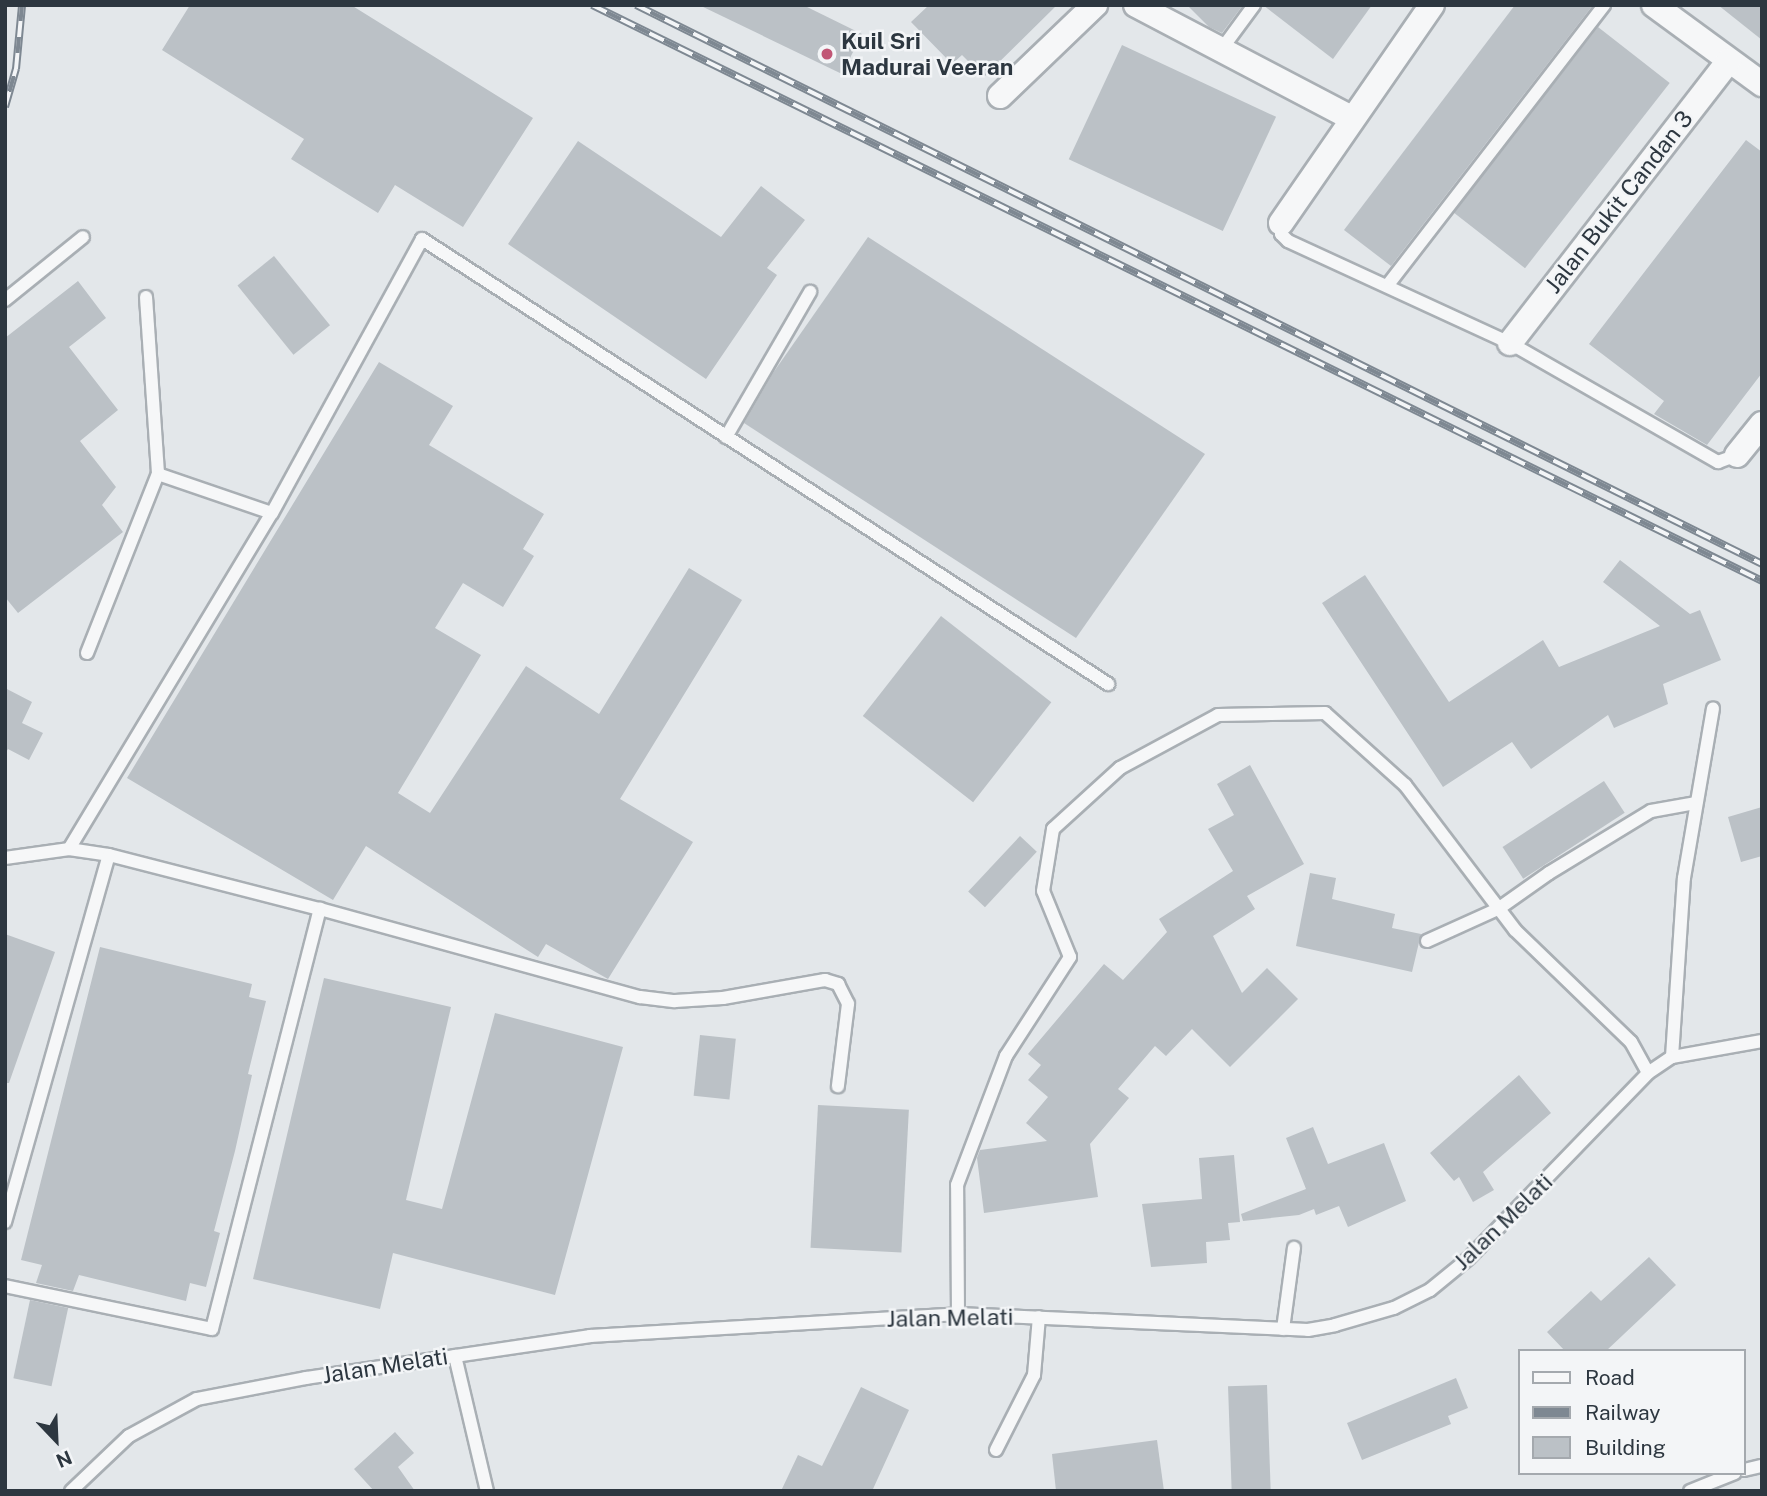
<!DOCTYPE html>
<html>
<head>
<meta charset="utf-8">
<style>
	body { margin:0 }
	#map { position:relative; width:1767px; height:1496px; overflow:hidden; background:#e3e7ea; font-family:"Public Sans",sans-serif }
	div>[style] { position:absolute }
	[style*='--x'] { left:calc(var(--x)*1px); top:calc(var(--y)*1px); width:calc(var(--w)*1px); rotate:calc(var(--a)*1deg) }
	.building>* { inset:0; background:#bbc1c6; transform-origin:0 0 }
	.roads { filter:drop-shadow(2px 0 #a9afb4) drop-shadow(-2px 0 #a9afb4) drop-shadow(0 2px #a9afb4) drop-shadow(0 -2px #a9afb4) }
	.lane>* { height:12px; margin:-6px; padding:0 6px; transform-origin:6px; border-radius:6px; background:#f6f7f8 }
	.street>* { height:24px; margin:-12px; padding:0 12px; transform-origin:12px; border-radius:12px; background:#f6f7f8 }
	.rail>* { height:8px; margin-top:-4px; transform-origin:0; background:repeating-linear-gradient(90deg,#f3f5f7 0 16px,#7e8892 0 32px); box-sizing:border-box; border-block:2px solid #7e8892 }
	.dots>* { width:19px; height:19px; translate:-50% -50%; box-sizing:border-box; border:4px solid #f3f5f7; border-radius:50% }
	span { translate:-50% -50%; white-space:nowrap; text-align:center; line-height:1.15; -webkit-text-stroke:5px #f3f5f7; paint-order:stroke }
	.poi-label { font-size:23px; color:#2d3740; font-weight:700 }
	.left { translate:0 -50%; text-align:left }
	.street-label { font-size:23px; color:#2d3740 }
	.frame { position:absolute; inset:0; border:7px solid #2d3740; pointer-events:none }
	.legend { position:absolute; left:1518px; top:1349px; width:228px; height:126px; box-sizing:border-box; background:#f3f5f7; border:2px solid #a4a9ae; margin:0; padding:9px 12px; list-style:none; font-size:21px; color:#2d3740 }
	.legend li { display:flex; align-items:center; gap:14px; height:35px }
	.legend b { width:35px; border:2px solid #a4a9ae }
	.north { position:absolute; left:21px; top:1405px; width:70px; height:70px; -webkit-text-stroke:5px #f3f5f7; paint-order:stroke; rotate:157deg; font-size:19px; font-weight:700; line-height:28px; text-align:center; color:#2d3740 }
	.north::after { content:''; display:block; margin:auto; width:24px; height:32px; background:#2d3740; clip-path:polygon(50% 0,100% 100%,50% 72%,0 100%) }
</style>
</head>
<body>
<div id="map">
	<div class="building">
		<i style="clip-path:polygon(190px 5px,351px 5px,533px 118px,463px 227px,395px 185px,378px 213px,291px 159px,304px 139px,162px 50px)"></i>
		<i style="clip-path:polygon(699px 5px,803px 5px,862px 34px,842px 74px)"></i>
		<i style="clip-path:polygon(929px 5px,1057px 5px,984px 77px,962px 55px,952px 64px,911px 22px)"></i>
		<i style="clip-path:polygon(1187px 5px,1243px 5px,1222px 33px,1209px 27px)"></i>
		<i style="clip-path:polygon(1263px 5px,1372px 5px,1333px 59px)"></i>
		<i style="clip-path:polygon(1515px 5px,1593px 5px,1391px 266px,1344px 230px)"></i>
		<i style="clip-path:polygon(1718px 5px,1762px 5px,1762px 40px)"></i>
		<i style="left:1598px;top:27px;width:91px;height:235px;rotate:38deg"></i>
		<i style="left:1122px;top:45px;width:170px;height:126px;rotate:25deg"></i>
		<i style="clip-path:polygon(1746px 140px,1762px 152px,1762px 373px,1707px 445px,1654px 414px,1664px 401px,1589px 344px)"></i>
		<i style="clip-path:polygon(578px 141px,721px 237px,761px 186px,805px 220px,767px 268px,777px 275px,706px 379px,508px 244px)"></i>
		<i style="clip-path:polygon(868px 237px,1205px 454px,1076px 638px,744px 423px,773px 373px)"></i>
		<i style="left:274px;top:256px;width:89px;height:47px;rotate:51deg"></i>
		<i style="clip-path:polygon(78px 281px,106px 318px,69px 347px,118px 410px,80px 441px,116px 487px,102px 505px,123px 532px,18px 613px,5px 597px,5px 338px)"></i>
		<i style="clip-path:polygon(379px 362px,453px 406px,429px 445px,544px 514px,523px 549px,534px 556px,503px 607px,463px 583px,435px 628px,481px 655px,398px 793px,430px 813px,526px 666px,599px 714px,689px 568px,742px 600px,620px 799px,693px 842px,608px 979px,546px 944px,538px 957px,366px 846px,333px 900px,127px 778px)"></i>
		<i style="clip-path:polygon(1620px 560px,1690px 614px,1700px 610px,1721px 660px,1663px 684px,1668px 704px,1614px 728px,1608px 715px,1531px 769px,1512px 742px,1443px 787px,1322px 603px,1365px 575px,1449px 702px,1543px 640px,1559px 667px,1660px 626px,1603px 582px)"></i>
		<i style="left:941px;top:616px;width:140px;height:127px;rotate:38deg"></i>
		<i style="clip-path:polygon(5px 688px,32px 702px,22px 723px,43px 733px,29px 760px,8px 749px,5px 754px)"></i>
		<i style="clip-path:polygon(1250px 765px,1304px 864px,1247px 896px,1255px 909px,1213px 936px,1242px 993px,1267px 968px,1298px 999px,1230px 1067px,1192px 1029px,1166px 1056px,1155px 1046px,1118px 1089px,1129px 1098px,1090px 1144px,1098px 1197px,984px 1213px,977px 1158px,980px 1150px,1047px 1141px,1026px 1123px,1048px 1097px,1028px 1080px,1041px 1065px,1028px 1054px,1104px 964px,1123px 980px,1167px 932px,1159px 919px,1233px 871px,1208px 829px,1234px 815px,1217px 784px)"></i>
		<i style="left:1604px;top:781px;width:38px;height:121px;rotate:57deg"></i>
		<i style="clip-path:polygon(1762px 807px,1762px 856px,1741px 862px,1728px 817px)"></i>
		<i style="left:1020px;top:836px;width:23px;height:76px;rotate:43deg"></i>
		<i style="clip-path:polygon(1310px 873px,1336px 878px,1332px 899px,1395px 914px,1392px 928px,1421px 934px,1412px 972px,1296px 946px)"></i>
		<i style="clip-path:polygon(5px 934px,55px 952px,9px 1083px,5px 1083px)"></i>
		<i style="clip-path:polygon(100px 947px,252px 984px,249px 997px,266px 1001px,248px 1074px,252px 1075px,235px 1151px,214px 1231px,220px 1233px,206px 1287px,190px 1283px,186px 1301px,79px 1275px,73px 1291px,36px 1283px,42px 1265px,21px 1260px)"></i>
		<i style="clip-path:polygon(324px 978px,451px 1007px,406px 1200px,442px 1209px,495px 1013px,623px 1047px,555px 1295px,393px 1253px,380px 1309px,253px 1279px)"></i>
		<i style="left:700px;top:1035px;width:36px;height:61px;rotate:6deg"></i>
		<i style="clip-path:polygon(1519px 1075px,1551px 1113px,1483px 1172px,1494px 1190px,1473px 1202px,1459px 1177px,1454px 1181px,1430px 1153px)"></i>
		<i style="left:818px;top:1105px;width:91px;height:143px;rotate:3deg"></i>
		<i style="clip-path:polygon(1313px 1127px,1328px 1164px,1384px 1143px,1406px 1201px,1348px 1227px,1339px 1206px,1316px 1215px,1314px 1209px,1299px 1215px,1243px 1221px,1241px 1214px,1306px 1189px,1286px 1138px)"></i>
		<i style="clip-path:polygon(1234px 1155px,1240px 1222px,1228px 1223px,1230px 1240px,1206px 1242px,1207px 1263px,1151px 1267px,1142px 1204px,1202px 1199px,1199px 1158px)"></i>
		<i style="clip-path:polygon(1649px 1257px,1676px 1285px,1606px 1351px,1565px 1351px,1547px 1332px,1591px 1291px,1601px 1301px)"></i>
		<i style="left:30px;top:1300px;width:39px;height:80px;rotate:12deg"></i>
		<i style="clip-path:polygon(1456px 1378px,1468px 1408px,1448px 1416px,1451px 1424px,1362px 1460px,1347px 1423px)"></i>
		<i style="left:1267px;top:1385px;width:106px;height:39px;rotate:88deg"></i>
		<i style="clip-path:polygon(861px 1387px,909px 1410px,873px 1489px,876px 1491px,781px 1491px,798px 1455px,822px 1466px)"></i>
		<i style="clip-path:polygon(395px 1432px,414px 1453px,398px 1467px,415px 1491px,374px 1491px,354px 1469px)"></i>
		<i style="clip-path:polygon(1157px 1440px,1164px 1491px,1056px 1491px,1052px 1454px)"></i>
	</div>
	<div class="roads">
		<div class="lane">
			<i style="--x:1221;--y:50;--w:56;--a:-53.7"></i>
			<i style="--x:1281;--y:223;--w:11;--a:90"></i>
			<i style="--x:1281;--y:234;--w:10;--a:45"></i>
			<i style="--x:1288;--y:241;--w:244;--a:24.7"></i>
			<i style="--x:1510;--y:343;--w:240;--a:29.8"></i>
			<i style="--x:1718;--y:462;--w:20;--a:-20"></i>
			<i style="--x:1387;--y:286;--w:355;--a:-52.3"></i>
			<i style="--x:146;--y:297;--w:177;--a:86.1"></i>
			<i style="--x:158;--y:474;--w:120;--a:18.9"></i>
			<i style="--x:5;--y:300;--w:100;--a:-38.9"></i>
			<i style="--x:726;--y:437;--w:168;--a:-59.9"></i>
			<i style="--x:87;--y:653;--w:193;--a:-68.4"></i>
			<i style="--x:69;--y:849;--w:393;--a:-58.9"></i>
			<i style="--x:272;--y:513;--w:312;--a:-61.3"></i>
			<i style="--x:422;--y:239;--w:818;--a:32.97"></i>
			<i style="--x:5;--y:858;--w:65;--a:-8"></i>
			<i style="--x:69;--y:849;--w:40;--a:8.5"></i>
			<i style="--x:109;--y:855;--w:218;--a:14.4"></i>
			<i style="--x:320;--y:909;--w:332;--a:15.4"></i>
			<i style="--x:640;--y:997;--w:35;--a:7"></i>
			<i style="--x:675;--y:1001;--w:48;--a:-3.6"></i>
			<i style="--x:723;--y:998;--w:104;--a:-10"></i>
			<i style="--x:825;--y:980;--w:14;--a:17"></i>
			<i style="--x:838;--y:984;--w:22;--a:63"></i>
			<i style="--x:848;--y:1004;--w:83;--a:97"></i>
			<i style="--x:1427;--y:941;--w:78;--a:-24.3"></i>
			<i style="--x:1498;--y:909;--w:62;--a:-35.2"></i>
			<i style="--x:1549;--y:873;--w:119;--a:-31.3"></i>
			<i style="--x:1651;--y:811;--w:46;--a:-10.1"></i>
			<i style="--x:1672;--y:1057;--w:179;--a:-86.2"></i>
			<i style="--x:1684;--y:878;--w:172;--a:-80.3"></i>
			<i style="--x:5;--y:1222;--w:381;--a:-74.2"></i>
			<i style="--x:5;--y:1286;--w:211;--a:11.7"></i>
			<i style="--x:212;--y:1329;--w:434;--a:-75.6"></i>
			<i style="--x:958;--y:1314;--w:129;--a:-90.4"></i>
			<i style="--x:957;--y:1185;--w:138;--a:-69.2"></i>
			<i style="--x:1006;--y:1056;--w:118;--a:-57.1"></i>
			<i style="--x:1070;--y:957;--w:71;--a:-112.2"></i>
			<i style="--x:1043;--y:891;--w:63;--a:-80.8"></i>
			<i style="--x:1053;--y:829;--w:91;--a:-42.3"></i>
			<i style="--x:1120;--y:768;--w:111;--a:-28.4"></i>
			<i style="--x:1218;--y:715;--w:107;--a:-1.1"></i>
			<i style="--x:1325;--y:713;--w:108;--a:42"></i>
			<i style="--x:1405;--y:785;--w:182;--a:52.8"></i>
			<i style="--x:1515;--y:930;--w:161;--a:44"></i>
			<i style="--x:1631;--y:1042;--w:35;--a:61"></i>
			<i style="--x:1283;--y:1329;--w:82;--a:-82.3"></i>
			<i style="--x:455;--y:1356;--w:139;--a:76.7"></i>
			<i style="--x:996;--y:1450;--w:84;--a:-63.1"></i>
			<i style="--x:1034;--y:1375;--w:58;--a:-85.1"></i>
			<i style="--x:1744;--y:1470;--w:18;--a:-13"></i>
			<i style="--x:71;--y:1491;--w:80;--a:-43.5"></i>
			<i style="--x:129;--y:1436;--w:77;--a:-28.6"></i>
			<i style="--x:197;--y:1399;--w:111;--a:-10.9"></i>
			<i style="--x:306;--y:1378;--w:287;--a:-8.4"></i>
			<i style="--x:590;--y:1336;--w:369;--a:-3.4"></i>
			<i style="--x:958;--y:1314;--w:350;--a:2.6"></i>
			<i style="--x:1308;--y:1330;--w:27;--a:-10"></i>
			<i style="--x:1335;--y:1325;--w:61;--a:-16.1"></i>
			<i style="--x:1394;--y:1308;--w:40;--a:-26.6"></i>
			<i style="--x:1430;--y:1290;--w:50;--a:-39.4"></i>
			<i style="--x:1469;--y:1258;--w:257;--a:-45.9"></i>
			<i style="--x:1648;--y:1073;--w:29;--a:-34"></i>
			<i style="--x:1672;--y:1057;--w:91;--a:-10.1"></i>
			<i style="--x:1690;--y:1491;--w:48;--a:-21.8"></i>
		</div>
		<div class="street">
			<i style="--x:1136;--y:5;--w:243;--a:27.7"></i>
			<i style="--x:1654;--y:5;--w:134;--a:36.2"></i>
			<i style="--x:1000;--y:96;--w:132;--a:-43.8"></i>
			<i style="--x:1281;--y:223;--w:265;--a:-55.3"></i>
			<i style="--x:1510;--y:343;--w:357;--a:-52.2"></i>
			<i style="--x:1737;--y:455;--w:40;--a:-51"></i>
		</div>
	</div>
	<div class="rail">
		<i style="--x:592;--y:5;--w:1304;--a:26.21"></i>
		<i style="--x:636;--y:5;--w:1257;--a:26.4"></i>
		<i style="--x:5;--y:107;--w:40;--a:-74"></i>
		<i style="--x:16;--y:69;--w:64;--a:-84.6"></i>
	</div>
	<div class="dots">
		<i style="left:827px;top:54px;background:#c15675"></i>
	</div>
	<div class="poi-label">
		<span class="left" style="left:841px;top:54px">Kuil Sri<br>Madurai Veeran</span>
	</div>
	<div class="street-label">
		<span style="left:1619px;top:202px;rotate:-52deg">Jalan Bukit Candan 3</span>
		<span style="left:1503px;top:1222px;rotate:-44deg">Jalan Melati</span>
		<span style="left:950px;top:1318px;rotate:-1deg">Jalan Melati</span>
		<span style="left:385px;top:1366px;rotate:-9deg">Jalan Melati</span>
	</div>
	<div class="frame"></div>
	<ul class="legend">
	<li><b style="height:9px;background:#f6f7f8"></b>Road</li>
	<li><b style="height:9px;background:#7e8892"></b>Railway</li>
	<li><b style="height:19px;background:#bbc1c6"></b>Building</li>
	</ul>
	<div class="north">N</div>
</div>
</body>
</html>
